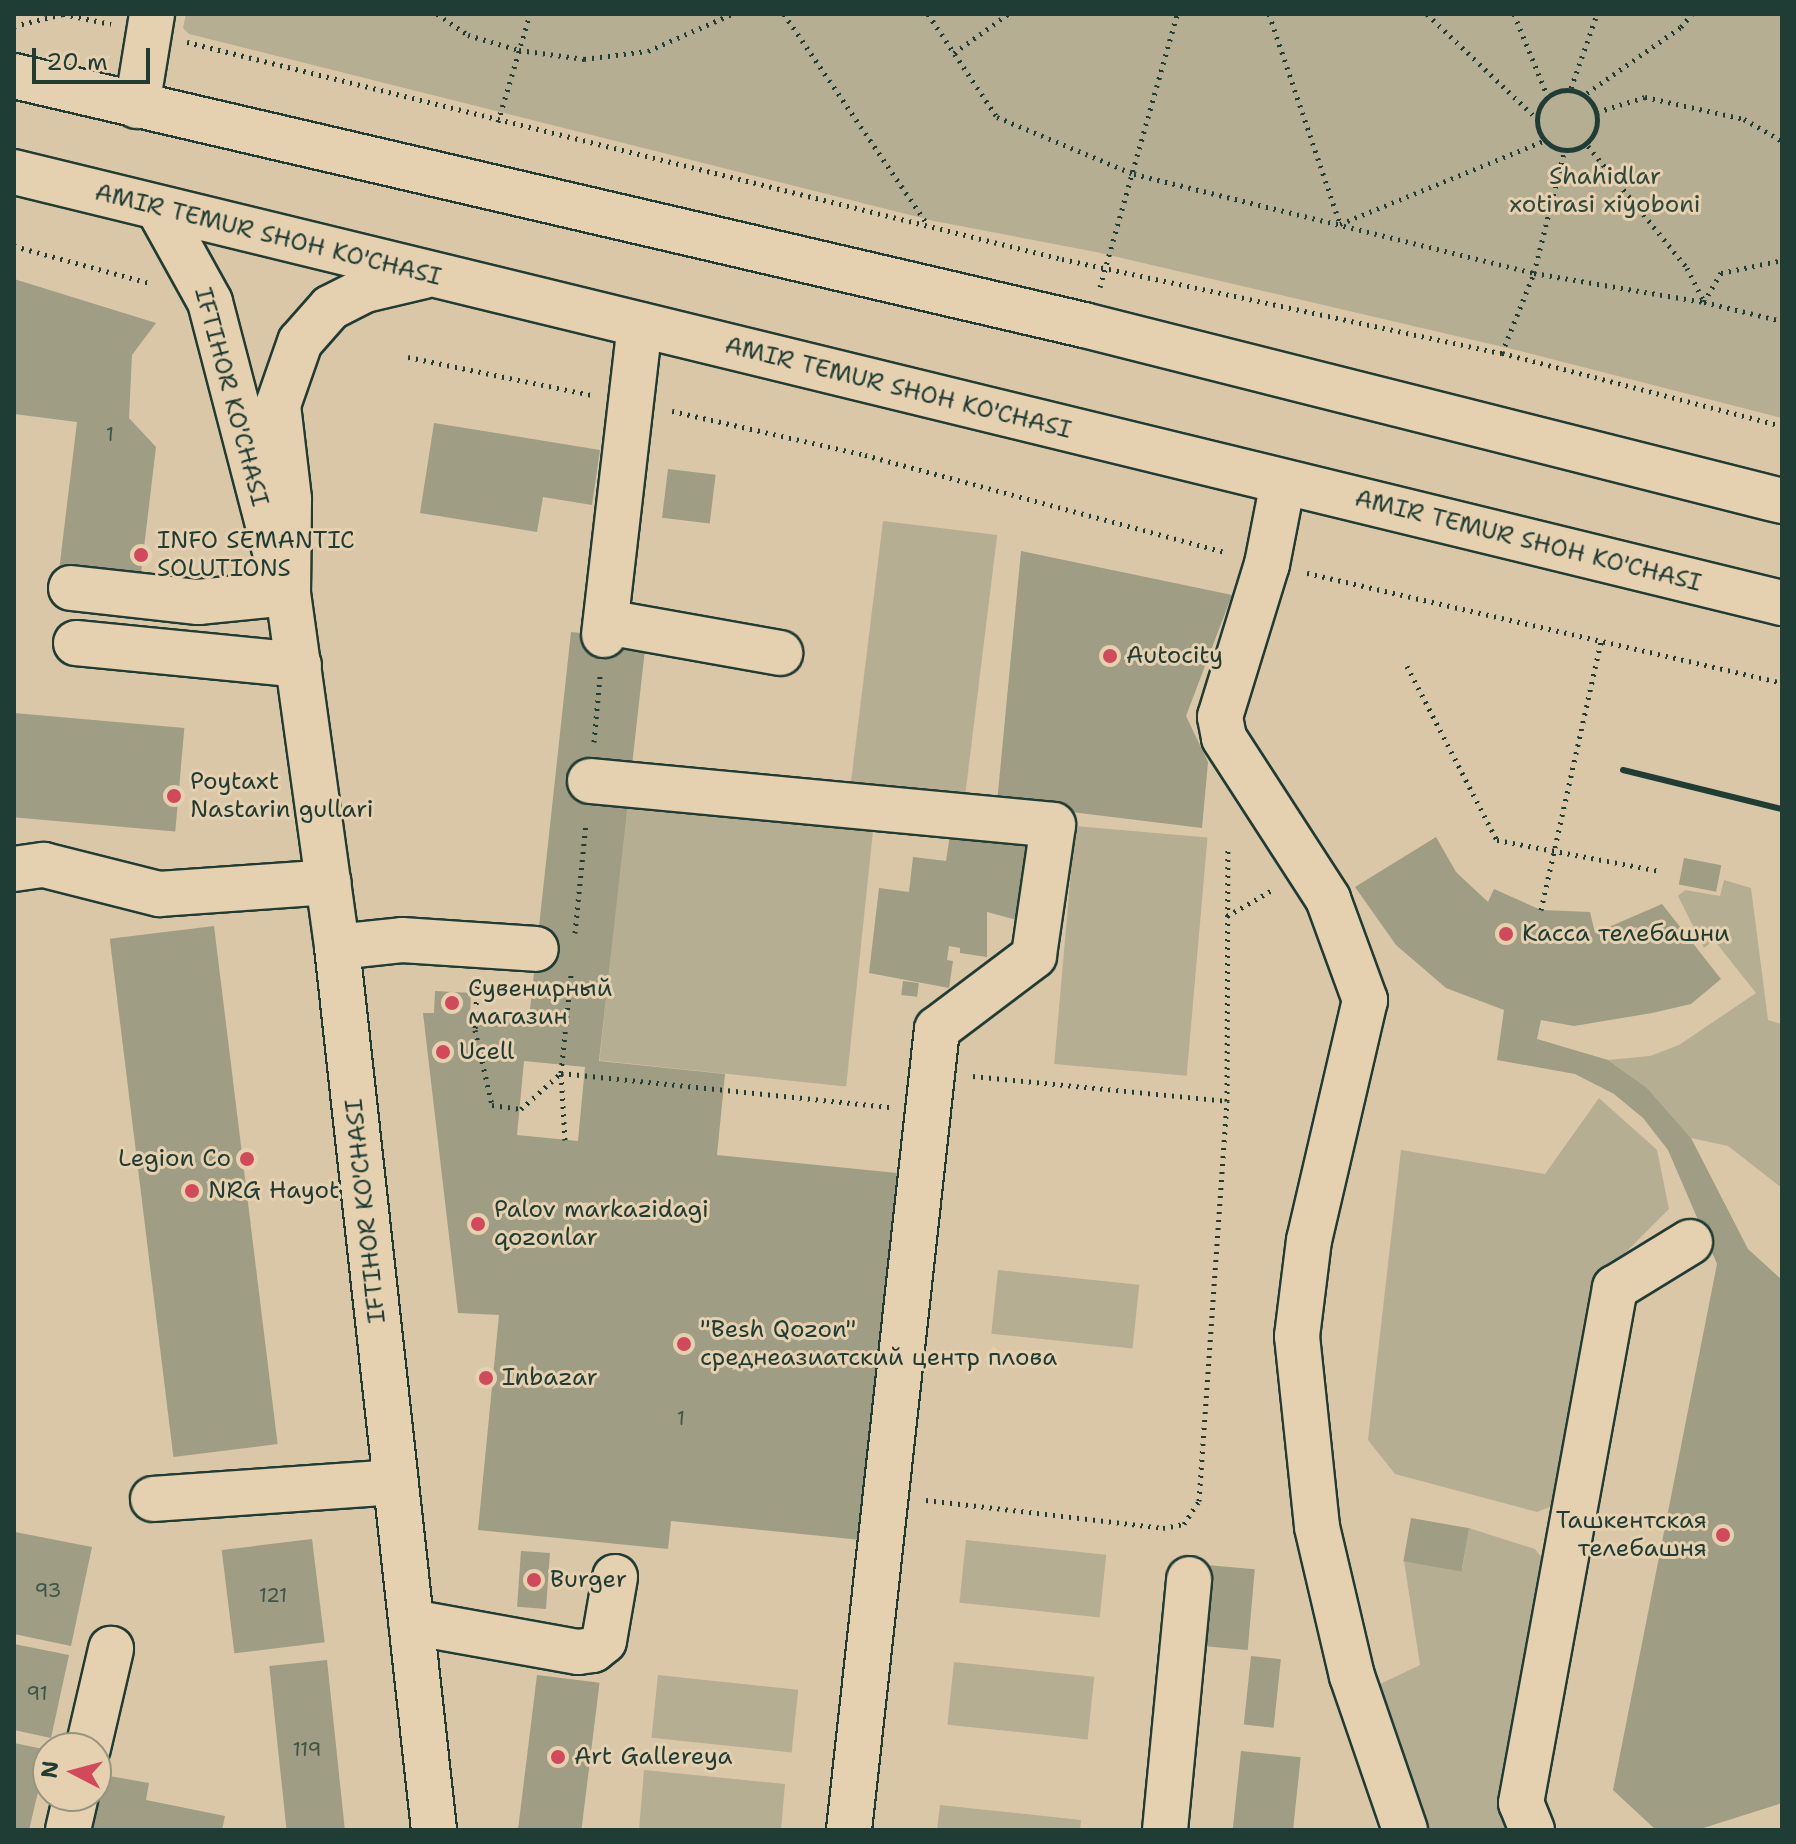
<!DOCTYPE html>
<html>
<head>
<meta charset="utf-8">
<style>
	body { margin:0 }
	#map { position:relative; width:1796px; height:1844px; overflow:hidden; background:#d9c7a8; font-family:"Shantell Sans",sans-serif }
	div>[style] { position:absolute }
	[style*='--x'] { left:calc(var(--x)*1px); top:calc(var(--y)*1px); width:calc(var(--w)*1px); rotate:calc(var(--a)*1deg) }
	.green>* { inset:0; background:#b6ae92; transform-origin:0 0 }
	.building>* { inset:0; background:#9f9d83; transform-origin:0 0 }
	.path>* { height:5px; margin-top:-2.5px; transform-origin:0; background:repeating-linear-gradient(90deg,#1f3d34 0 2px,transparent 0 8px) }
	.path>.ring { margin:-2.5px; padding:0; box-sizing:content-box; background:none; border:5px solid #1f3d34; border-radius:50% }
	.roads { filter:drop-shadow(2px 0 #1f3d34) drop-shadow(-2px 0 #1f3d34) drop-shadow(0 2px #1f3d34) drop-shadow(0 -2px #1f3d34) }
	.minor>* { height:44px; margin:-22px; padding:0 22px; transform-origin:22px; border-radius:22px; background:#e5d0af }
	.major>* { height:44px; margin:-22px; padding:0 22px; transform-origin:22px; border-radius:22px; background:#e5d0af }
	.rail>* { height:6px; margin:-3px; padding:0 3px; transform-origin:3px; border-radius:3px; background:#1f3d34 }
	.dots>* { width:22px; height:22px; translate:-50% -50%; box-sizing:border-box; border:4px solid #e5d0af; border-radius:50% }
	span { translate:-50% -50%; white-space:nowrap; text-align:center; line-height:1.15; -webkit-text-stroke:6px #e5d0af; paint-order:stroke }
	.number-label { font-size:20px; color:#3f5548 }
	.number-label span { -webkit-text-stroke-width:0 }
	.park-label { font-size:24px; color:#2e483d }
	.street-label { font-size:24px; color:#1f3d34 }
	.poi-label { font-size:24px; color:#1f3d34 }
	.left { translate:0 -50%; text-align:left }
	.right { translate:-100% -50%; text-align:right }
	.frame { position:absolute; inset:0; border:16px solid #1f3d34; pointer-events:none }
	.north { position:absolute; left:32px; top:1732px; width:80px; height:80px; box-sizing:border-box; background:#e5d0af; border:2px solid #96957e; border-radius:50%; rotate:276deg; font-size:22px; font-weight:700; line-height:32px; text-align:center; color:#1f3d34 }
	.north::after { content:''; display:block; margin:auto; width:28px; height:36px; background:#d1495b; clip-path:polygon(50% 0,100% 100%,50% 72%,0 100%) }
	.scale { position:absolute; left:32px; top:48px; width:118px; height:36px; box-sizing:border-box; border:4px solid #1f3d34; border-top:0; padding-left:10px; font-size:24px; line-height:28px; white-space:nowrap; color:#1f3d34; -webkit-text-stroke:6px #e5d0af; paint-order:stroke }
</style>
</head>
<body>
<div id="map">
	<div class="green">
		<i style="clip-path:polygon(186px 14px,1780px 14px,1782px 418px,1516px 350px,1096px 252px,934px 221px,189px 34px,183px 28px)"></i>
		<i style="left:883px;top:521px;width:115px;height:265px;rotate:7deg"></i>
		<i style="left:627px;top:799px;width:248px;height:263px;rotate:6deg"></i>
		<i style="left:1075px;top:826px;width:133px;height:239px;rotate:5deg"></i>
		<i style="clip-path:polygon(1724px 880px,1751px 888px,1768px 1020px,1782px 1024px,1782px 1188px,1728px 1146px,1691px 1138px,1647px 1088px,1608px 1060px,1650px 1056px,1679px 1045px,1756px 993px,1714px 940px,1704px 948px,1678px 896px,1685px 890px,1720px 896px)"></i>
		<i style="clip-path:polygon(1599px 1098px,1657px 1150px,1669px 1209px,1624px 1254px,1605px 1300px,1559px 1503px,1537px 1512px,1395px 1474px,1368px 1440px,1401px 1150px,1545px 1174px)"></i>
		<i style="left:998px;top:1270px;width:142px;height:64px;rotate:6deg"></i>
		<i style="clip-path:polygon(1469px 1528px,1535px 1549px,1549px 1567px,1505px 1817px,1508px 1830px,1430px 1830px,1378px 1685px,1420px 1665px,1404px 1561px,1462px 1570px)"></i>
		<i style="left:966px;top:1540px;width:141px;height:63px;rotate:6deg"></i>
		<i style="left:954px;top:1662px;width:141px;height:63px;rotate:6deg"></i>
		<i style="left:658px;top:1675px;width:141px;height:63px;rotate:6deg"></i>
		<i style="clip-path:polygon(644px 1770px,785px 1784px,781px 1830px,639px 1830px)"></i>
		<i style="clip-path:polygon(940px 1805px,1081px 1820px,1080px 1830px,937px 1830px)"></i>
	</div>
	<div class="building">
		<i style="clip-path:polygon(14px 279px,156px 323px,132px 355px,129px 418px,156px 447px,140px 581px,59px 571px,77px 422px,14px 414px)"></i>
		<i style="clip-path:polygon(434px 423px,600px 450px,592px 505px,543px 497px,537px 532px,420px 513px)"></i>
		<i style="left:668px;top:469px;width:48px;height:49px;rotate:7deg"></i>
		<i style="clip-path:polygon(1021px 551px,1232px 595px,1186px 716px,1208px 762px,1202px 828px,997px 803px)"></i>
		<i style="clip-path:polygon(evenodd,571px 632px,646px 640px,599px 1061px,725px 1074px,717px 1155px,897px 1173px,861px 1540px,671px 1521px,668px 1549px,478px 1530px,499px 1315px,458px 1313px,423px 1013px,434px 1013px,435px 991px,471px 993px,470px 1015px,529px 1019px,571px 632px,524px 1061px,585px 1067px,578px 1141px,517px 1135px,524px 1061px)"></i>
		<i style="left:14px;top:713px;width:171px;height:104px;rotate:5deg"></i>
		<i style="clip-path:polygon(950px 835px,1027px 844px,1021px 898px,1025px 922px,987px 912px,987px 957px,960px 953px,960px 948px,949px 946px,947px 960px,953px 961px,949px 988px,869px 973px,879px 888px,909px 892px,913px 857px,946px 861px)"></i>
		<i style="clip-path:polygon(1436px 837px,1456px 872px,1488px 902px,1494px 889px,1541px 910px,1590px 912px,1595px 933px,1662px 904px,1721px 979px,1691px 1004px,1652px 1013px,1574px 1026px,1541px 1020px,1537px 1039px,1608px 1060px,1647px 1088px,1691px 1138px,1748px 1249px,1782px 1280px,1782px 1803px,1697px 1830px,1656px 1830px,1613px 1790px,1717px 1264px,1668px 1150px,1643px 1118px,1614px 1094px,1575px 1074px,1497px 1060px,1504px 1010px,1446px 988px,1396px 945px,1355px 887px)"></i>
		<i style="left:1684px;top:858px;width:38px;height:27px;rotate:11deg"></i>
		<i style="left:214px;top:926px;width:522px;height:105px;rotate:83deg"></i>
		<i style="left:903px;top:981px;width:16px;height:14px;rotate:7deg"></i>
		<i style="left:1411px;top:1518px;width:59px;height:44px;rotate:10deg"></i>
		<i style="clip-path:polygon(15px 1532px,92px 1547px,71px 1646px,14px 1634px)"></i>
		<i style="left:312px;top:1539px;width:104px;height:91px;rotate:83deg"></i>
		<i style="left:521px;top:1551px;width:29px;height:56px;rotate:4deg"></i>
		<i style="left:1195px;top:1564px;width:60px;height:81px;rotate:5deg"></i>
		<i style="clip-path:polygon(14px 1644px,69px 1655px,51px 1738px,14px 1730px)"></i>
		<i style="left:1251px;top:1656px;width:30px;height:69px;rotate:6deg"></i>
		<i style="left:327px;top:1660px;width:171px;height:58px;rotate:84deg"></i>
		<i style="left:537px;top:1675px;width:63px;height:156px;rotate:7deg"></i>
		<i style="clip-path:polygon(14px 1743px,48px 1750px,29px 1830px,14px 1830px)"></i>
		<i style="left:1241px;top:1751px;width:60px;height:79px;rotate:6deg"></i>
		<i style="clip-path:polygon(104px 1775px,149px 1783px,146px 1800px,225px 1816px,222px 1830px,93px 1830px)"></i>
	</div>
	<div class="path">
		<i style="--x:437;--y:14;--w:37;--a:34"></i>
		<i style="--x:468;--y:35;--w:53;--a:16.4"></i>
		<i style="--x:519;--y:50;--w:66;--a:7.9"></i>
		<i style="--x:584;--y:59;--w:64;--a:-7.1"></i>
		<i style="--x:648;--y:51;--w:92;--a:-23.8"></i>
		<i style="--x:784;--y:14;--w:255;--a:55.7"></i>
		<i style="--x:928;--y:14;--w:124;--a:56.2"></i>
		<i style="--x:997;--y:117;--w:148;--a:22.6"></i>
		<i style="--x:1134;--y:174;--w:412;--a:13.9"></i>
		<i style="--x:1534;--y:273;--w:172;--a:9.7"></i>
		<i style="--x:1704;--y:302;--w:80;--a:13.7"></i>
		<i style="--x:1269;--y:14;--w:222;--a:71.3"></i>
		<i style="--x:1340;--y:224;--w:219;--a:-22.2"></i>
		<i style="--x:1427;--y:14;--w:149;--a:43.6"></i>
		<i style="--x:1514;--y:14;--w:87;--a:67.8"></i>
		<i style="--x:14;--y:26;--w:50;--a:-13.8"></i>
		<i style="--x:63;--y:14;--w:49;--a:11.8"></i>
		<i style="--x:187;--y:42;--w:902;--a:13.93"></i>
		<i style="--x:1062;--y:259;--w:450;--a:12.1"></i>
		<i style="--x:1502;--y:353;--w:289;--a:14.6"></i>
		<i style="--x:954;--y:53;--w:67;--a:-35.8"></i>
		<i style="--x:1571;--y:88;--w:78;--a:-70.6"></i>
		<i class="ring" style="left:1537px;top:90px;width:55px;height:55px"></i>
		<i style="--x:1587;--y:93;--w:115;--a:-35.1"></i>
		<i style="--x:1681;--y:27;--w:17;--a:-50"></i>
		<i style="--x:1597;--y:112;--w:50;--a:-17.4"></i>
		<i style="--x:1645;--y:97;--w:101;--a:12.5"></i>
		<i style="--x:1744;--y:119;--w:44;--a:30.1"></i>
		<i style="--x:498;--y:122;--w:113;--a:-73.5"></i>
		<i style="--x:1588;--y:146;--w:157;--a:50.9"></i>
		<i style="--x:1687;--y:268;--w:38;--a:63"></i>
		<i style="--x:1704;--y:302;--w:34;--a:-60"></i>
		<i style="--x:1721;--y:273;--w:62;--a:-12"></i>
		<i style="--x:14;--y:246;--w:140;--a:15.3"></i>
		<i style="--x:1100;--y:287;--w:284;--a:-74.2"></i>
		<i style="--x:1502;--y:353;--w:86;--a:-68.2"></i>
		<i style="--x:1534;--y:273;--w:124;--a:-76"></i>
		<i style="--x:408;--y:357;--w:187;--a:11.7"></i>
		<i style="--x:672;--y:411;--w:198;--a:12.8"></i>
		<i style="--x:865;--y:455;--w:375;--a:15.1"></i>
		<i style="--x:1307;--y:573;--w:488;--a:13"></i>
		<i style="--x:1407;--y:666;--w:196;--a:62.7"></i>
		<i style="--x:1497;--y:840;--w:165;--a:10.8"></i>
		<i style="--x:594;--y:742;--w:66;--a:-84.8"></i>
		<i style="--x:1541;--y:910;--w:276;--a:-77.4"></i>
		<i style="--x:1227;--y:916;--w:54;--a:-29.9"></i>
		<i style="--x:575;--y:933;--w:111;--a:-84.3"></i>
		<i style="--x:477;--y:986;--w:44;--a:92.6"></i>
		<i style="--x:475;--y:1030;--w:77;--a:77.2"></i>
		<i style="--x:492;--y:1105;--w:29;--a:8"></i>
		<i style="--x:521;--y:1109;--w:54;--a:-42"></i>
		<i style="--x:561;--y:1073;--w:330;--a:5.9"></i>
		<i style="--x:973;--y:1076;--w:255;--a:5.6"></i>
		<i style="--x:565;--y:1140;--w:67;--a:-93.4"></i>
		<i style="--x:561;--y:1073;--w:100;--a:-84.2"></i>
		<i style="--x:926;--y:1500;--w:239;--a:6.7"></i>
		<i style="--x:1163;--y:1528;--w:21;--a:-11"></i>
		<i style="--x:1184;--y:1524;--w:27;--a:-57"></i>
		<i style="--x:1199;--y:1501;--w:401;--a:-86"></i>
		<i style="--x:1227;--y:1101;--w:255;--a:-89.8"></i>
	</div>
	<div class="roads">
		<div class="minor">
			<i style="--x:137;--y:106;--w:93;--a:-80.7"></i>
			<i style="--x:1283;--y:482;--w:84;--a:101"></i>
			<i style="--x:1267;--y:564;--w:160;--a:107.1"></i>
			<i style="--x:1220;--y:717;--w:21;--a:79"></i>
			<i style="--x:1224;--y:738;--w:192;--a:57.1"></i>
			<i style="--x:1328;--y:899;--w:108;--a:69.9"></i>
			<i style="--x:1365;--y:1000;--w:246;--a:103.1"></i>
			<i style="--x:1309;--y:1240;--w:97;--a:97.1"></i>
			<i style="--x:1297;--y:1336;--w:192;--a:84"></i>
			<i style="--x:1317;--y:1527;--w:153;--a:76.8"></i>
			<i style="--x:1352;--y:1676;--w:163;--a:71"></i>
			<i style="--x:71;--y:588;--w:128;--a:6.3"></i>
			<i style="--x:198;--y:602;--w:90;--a:-5.7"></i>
			<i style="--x:606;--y:622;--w:177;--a:10.1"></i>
			<i style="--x:604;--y:635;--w:312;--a:-83.4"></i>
			<i style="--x:76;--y:643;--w:224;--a:5.6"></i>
			<i style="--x:590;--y:781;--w:465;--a:5.4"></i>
			<i style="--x:1053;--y:825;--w:132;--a:98.3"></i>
			<i style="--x:1034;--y:956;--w:121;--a:143"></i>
			<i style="--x:937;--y:1029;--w:806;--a:96.27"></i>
			<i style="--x:14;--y:869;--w:30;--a:-8"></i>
			<i style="--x:44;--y:865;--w:119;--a:14.2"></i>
			<i style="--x:159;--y:894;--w:170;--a:-4"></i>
			<i style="--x:337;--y:947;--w:65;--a:-6.1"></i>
			<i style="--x:402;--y:940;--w:134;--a:3.8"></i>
			<i style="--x:153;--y:1499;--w:243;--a:-4"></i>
			<i style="--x:411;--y:1622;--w:170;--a:10.2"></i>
			<i style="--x:578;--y:1652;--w:15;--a:-8"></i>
			<i style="--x:593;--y:1650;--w:14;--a:-39"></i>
			<i style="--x:604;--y:1641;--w:65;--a:-80.2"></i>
			<i style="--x:88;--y:1748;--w:102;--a:-76.9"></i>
			<i style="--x:68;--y:1830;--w:35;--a:-77"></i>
			<i style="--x:1165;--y:1830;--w:252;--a:-84.5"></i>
			<i style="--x:1532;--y:1830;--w:29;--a:-112"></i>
			<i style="--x:1521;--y:1803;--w:524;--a:-79.66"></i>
			<i style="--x:1615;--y:1288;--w:88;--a:-31.5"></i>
		</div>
		<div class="major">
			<i style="--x:14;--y:76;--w:1099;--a:13.1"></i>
			<i style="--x:1084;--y:325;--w:720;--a:14.15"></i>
			<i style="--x:14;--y:172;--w:1820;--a:13.7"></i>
			<i style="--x:158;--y:208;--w:107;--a:61"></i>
			<i style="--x:210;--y:302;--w:266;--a:75.4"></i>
			<i style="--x:424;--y:276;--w:61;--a:166.7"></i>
			<i style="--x:365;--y:290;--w:39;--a:153"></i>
			<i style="--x:330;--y:308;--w:45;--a:131.4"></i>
			<i style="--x:300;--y:342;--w:67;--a:109.2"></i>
			<i style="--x:278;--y:405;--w:95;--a:83.3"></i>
			<i style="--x:289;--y:499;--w:94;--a:90.6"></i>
			<i style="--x:288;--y:593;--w:357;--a:82.1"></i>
			<i style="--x:337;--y:947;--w:888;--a:83.73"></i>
		</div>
	</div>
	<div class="rail">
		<i style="--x:1623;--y:770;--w:164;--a:13.8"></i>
	</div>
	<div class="dots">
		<i style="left:141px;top:555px;background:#d1495b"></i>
		<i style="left:1110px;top:656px;background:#d1495b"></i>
		<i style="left:174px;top:796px;background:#d1495b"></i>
		<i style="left:1506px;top:934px;background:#d1495b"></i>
		<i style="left:452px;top:1003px;background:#d1495b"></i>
		<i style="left:443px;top:1052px;background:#d1495b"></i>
		<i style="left:247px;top:1159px;background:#d1495b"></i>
		<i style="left:192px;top:1191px;background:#d1495b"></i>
		<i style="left:478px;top:1224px;background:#d1495b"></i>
		<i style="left:684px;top:1344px;background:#d1495b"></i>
		<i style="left:486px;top:1378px;background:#d1495b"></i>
		<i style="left:1723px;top:1535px;background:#d1495b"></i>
		<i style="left:534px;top:1580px;background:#d1495b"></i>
		<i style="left:558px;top:1757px;background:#d1495b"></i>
	</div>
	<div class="number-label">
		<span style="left:110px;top:434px">1</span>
		<span style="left:681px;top:1418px">1</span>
		<span style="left:48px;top:1590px">93</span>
		<span style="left:273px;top:1595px">121</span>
		<span style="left:37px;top:1693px">91</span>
		<span style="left:307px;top:1749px">119</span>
	</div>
	<div class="park-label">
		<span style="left:1605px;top:191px">Shahidlar<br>xotirasi xiyoboni</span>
	</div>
	<div class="street-label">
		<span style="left:268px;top:235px;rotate:14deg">AMIR TEMUR SHOH KO'CHASI</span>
		<span style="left:898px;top:388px;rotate:14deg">AMIR TEMUR SHOH KO'CHASI</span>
		<span style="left:231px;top:397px;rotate:75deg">IFTIHOR KO'CHASI</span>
		<span style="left:1528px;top:541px;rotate:14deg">AMIR TEMUR SHOH KO'CHASI</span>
		<span style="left:366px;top:1211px;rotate:-96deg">IFTIHOR KO'CHASI</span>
	</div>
	<div class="poi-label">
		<span class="left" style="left:157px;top:555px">INFO SEMANTIC<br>SOLUTIONS</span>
		<span class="left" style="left:1126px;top:656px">Autocity</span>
		<span class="left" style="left:190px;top:796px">Poytaxt<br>Nastarin gullari</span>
		<span class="left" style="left:1522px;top:934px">Касса телебашни</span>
		<span class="left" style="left:468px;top:1003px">Сувенирный<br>магазин</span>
		<span class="left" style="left:459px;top:1052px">Ucell</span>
		<span class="right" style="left:231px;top:1159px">Legion Co</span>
		<span class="left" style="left:208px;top:1191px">NRG Hayot</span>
		<span class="left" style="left:494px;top:1224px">Palov markazidagi<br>qozonlar</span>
		<span class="left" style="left:700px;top:1344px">"Besh Qozon"<br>среднеазиатский центр плова</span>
		<span class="left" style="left:502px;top:1378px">Inbazar</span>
		<span class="right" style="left:1707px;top:1535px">Ташкентская<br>телебашня</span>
		<span class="left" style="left:550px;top:1580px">Burger</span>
		<span class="left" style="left:574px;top:1757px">Art Gallereya</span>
	</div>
	<div class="frame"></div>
	<div class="north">N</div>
	<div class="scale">20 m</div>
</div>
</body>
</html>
